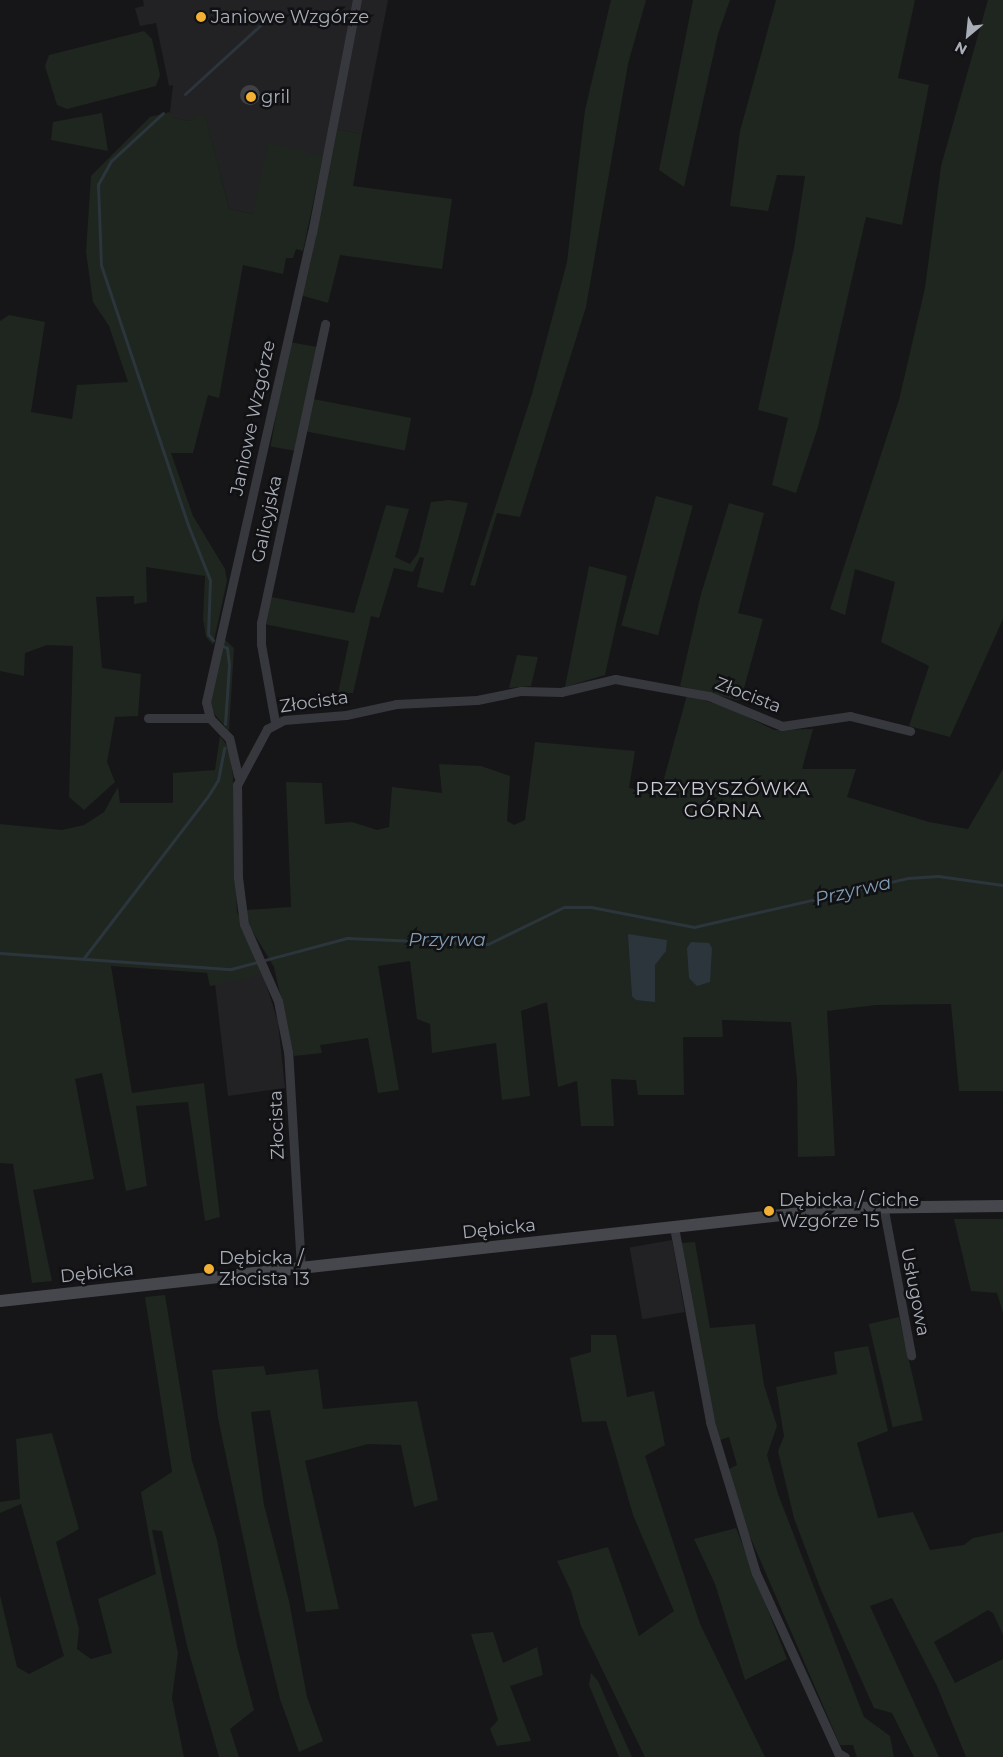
<!DOCTYPE html>
<html>
<head>
<meta charset="utf-8">
<style>
	body { margin:0 }
	#map { position:relative; width:1003px; height:1757px; overflow:hidden; background:#161618; font-family:Montserrat,sans-serif }
	div>[style] { position:absolute }
	[style*='--x'] { left:calc(var(--x)*1px); top:calc(var(--y)*1px); width:calc(var(--w)*1px); rotate:calc(var(--a)*1deg) }
	.built>* { inset:0; background:#222225; transform-origin:0 0 }
	.green>* { inset:0; background:#1e261f; transform-origin:0 0 }
	.water>* { inset:0; background:#2c353c }
	.stream>* { height:3px; margin:-1.5px; padding:0 1.5px; transform-origin:1.5px; border-radius:1.5px; background:#2c353c }
	.building>* { inset:0; background:#404145 }
	.round { border-radius:50% }
	.street>* { height:9px; margin:-4.5px; padding:0 4.5px; transform-origin:4.5px; border-radius:4.5px; background:#37383d }
	.secondary>* { height:12px; margin:-6px; padding:0 6px; transform-origin:6px; border-radius:6px; background:#45474d }
	.dots>* { width:14px; height:14px; translate:-50% -50%; box-sizing:border-box; border:2px solid #111113; border-radius:50% }
	span { translate:-50% -50%; white-space:nowrap; text-align:center; line-height:1.15; -webkit-text-stroke:5px #111113; paint-order:stroke }
	.poi-label { font-size:18px; color:#a8adb8 }
	.left { translate:0 -50%; text-align:left }
	.street-label { font-size:18px; color:#a8adb8 }
	.neighbourhood-label { font-size:19px; color:#c9ccd4; letter-spacing:1px }
	.water-label { font-size:19px; color:#7f9bb3; font-style:italic }
	.north { position:absolute; left:943px; top:10px; width:50px; height:50px; -webkit-text-stroke:4px #111113; paint-order:stroke; rotate:208deg; font-size:14px; font-weight:700; line-height:20px; text-align:center; color:#a8adb8 }
	.north::after { content:''; display:block; margin:auto; width:18px; height:22px; background:#a8adb8; clip-path:polygon(50% 0,100% 100%,50% 72%,0 100%) }
</style>
</head>
<body>
<div id="map">
	<div class="built">
		<i style="clip-path:polygon(143px 0,388px 0,362px 134px,330px 128px,323px 156px,253px 214px,229px 209px,205px 115px,188px 121px,173px 118px,170px 112px,173px 85px,169px 86px,156px 23px,140px 26px,138px 19px,135px 8px,144px 6px)"></i>
		<i style="clip-path:polygon(262px 971px,278px 1022px,285px 1088px,228px 1096px,215px 984px)"></i>
		<i style="left:672px;top:1240px;width:73px;height:43px;rotate:80deg"></i>
	</div>
	<div class="green">
		<i style="clip-path:polygon(611px 0,646px 0,628px 64px,586px 307px,520px 517px,497px 513px,475px 586px,470px 585px,532px 394px,567px 262px,585px 110px)"></i>
		<i style="clip-path:polygon(693px 0,730px 0,718px 34px,684px 187px,659px 170px)"></i>
		<i style="clip-path:polygon(776px 0,915px 0,898px 78px,929px 85px,902px 225px,866px 217px,818px 427px,796px 493px,772px 485px,788px 418px,758px 410px,794px 248px,805px 176px,777px 175px,768px 211px,730px 206px,740px 131px)"></i>
		<i style="clip-path:polygon(988px 0,1003px 0,1003px 619px,950px 737px,909px 726px,929px 666px,881px 642px,895px 582px,855px 569px,845px 615px,830px 609px,899px 400px,925px 288px,941px 166px)"></i>
		<i style="clip-path:polygon(144px 31px,152px 39px,160px 75px,156px 86px,67px 109px,57px 105px,45px 66px,49px 55px)"></i>
		<i style="clip-path:polygon(170px 112px,174px 118px,188px 121px,205px 114px,229px 209px,253px 214px,268px 143px,323px 156px,303px 251px,296px 249px,293px 258px,286px 258px,283px 274px,243px 265px,219px 398px,208px 395px,193px 453px,171px 453px,193px 516px,225px 569px,227px 581px,213px 645px,206px 637px,203px 619px,205px 576px,146px 567px,147px 602px,134px 604px,134px 596px,96px 597px,102px 668px,141px 674px,138px 716px,115px 717px,107px 762px,115px 782px,84px 810px,69px 797px,73px 646px,47px 645px,25px 653px,24px 676px,0 671px,0 321px,9px 315px,45px 322px,31px 412px,72px 419px,77px 385px,128px 382px,109px 326px,93px 302px,86px 252px,91px 176px,150px 117px)"></i>
		<i style="clip-path:polygon(102px 113px,108px 151px,51px 140px,53px 122px)"></i>
		<i style="clip-path:polygon(336px 129px,362px 134px,353px 186px,452px 199px,442px 269px,340px 255px,328px 303px,300px 295px)"></i>
		<i style="left:289px;top:342px;width:29px;height:106px;rotate:10deg"></i>
		<i style="left:313px;top:399px;width:100px;height:33px;rotate:11deg"></i>
		<i style="left:656px;top:496px;width:38px;height:134px;rotate:15deg"></i>
		<i style="clip-path:polygon(449px 500px,468px 503px,443px 593px,417px 587px,424px 558px,420px 557px,413px 572px,394px 568px,379px 618px,371px 616px,353px 693px,338px 693px,349px 641px,264px 624px,271px 597px,354px 613px,386px 505px,409px 509px,395px 557px,410px 564px,418px 553px,431px 502px)"></i>
		<i style="clip-path:polygon(729px 503px,764px 513px,738px 613px,763px 619px,741px 699px,736px 700px,680px 686px,701px 594px)"></i>
		<i style="clip-path:polygon(589px 566px,627px 576px,605px 675px,565px 687px)"></i>
		<i style="clip-path:polygon(223px 638px,234px 648px,229px 731px,211px 710px,211px 692px)"></i>
		<i style="clip-path:polygon(517px 655px,538px 657px,531px 686px,509px 688px)"></i>
		<i style="clip-path:polygon(687px 695px,729px 708px,774px 730px,813px 729px,802px 769px,856px 769px,847px 797px,929px 822px,968px 829px,1003px 769px,1003px 1091px,959px 1091px,951px 1004px,876px 1005px,827px 1011px,835px 1156px,798px 1157px,797px 1080px,791px 1022px,722px 1020px,723px 1037px,683px 1037px,684px 1095px,638px 1095px,636px 1080px,611px 1079px,614px 1126px,581px 1126px,577px 1081px,558px 1087px,547px 1002px,521px 1011px,530px 1096px,502px 1100px,496px 1043px,432px 1053px,430px 1024px,417px 1019px,410px 961px,378px 966px,399px 1090px,378px 1093px,368px 1038px,320px 1045px,322px 1053px,294px 1056px,274px 967px,250px 927px,246px 910px,291px 907px,286px 782px,322px 783px,325px 824px,352px 822px,377px 830px,389px 827px,392px 787px,442px 793px,439px 764px,481px 766px,510px 776px,507px 821px,514px 825px,525px 820px,535px 742px,635px 751px,629px 788px,660px 793px)"></i>
		<i style="clip-path:polygon(220px 736px,229px 748px,233px 776px,237px 912px,262px 971px,250px 978px,210px 986px,207px 973px,111px 966px,132px 1093px,204px 1083px,220px 1217px,205px 1221px,188px 1102px,136px 1106px,147px 1186px,126px 1191px,102px 1073px,75px 1079px,94px 1179px,33px 1190px,52px 1281px,32px 1283px,13px 1164px,0 1163px,0 824px,62px 830px,84px 825px,104px 812px,118px 787px,120px 803px,173px 803px,173px 773px,215px 770px)"></i>
		<i style="clip-path:polygon(954px 1219px,1003px 1219px,1003px 1313px,997px 1293px,971px 1291px)"></i>
		<i style="clip-path:polygon(695px 1242px,710px 1328px,755px 1324px,764px 1385px,777px 1426px,767px 1455px,778px 1494px,864px 1717px,890px 1736px,894px 1757px,857px 1757px,853px 1745px,840px 1745px,745px 1525px,727px 1470px,737px 1465px,729px 1437px,720px 1440px,716px 1436px,681px 1243px)"></i>
		<i style="clip-path:polygon(165px 1295px,192px 1461px,217px 1540px,237px 1646px,254px 1710px,230px 1729px,239px 1757px,219px 1757px,187px 1646px,162px 1531px,152px 1530px,178px 1653px,172px 1698px,184px 1757px,0 1757px,0 1595px,17px 1667px,29px 1674px,64px 1656px,21px 1504px,0 1513px,0 1502px,20px 1499px,16px 1439px,52px 1433px,79px 1529px,56px 1542px,79px 1629px,77px 1649px,91px 1659px,112px 1653px,98px 1599px,156px 1574px,141px 1492px,172px 1472px,145px 1297px)"></i>
		<i style="left:899px;top:1317px;width:106px;height:31px;rotate:77deg"></i>
		<i style="clip-path:polygon(591px 1335px,616px 1335px,627px 1397px,654px 1391px,665px 1445px,645px 1456px,700px 1624px,765px 1757px,645px 1757px,581px 1626px,571px 1591px,557px 1561px,608px 1547px,639px 1636px,674px 1611px,633px 1515px,606px 1421px,582px 1422px,570px 1358px,591px 1352px)"></i>
		<i style="clip-path:polygon(868px 1346px,888px 1431px,857px 1443px,878px 1518px,913px 1512px,930px 1550px,964px 1545px,973px 1538px,1003px 1532px,1003px 1635px,993px 1613px,988px 1610px,934px 1642px,955px 1683px,1003px 1659px,1003px 1757px,966px 1757px,937px 1686px,892px 1598px,870px 1606px,939px 1757px,914px 1757px,892px 1713px,874px 1708px,821px 1590px,794px 1518px,778px 1451px,784px 1436px,776px 1387px,837px 1374px,834px 1352px)"></i>
		<i style="clip-path:polygon(264px 1366px,266px 1375px,318px 1369px,323px 1409px,417px 1401px,438px 1500px,414px 1507px,401px 1445px,368px 1444px,305px 1461px,339px 1609px,306px 1612px,270px 1410px,251px 1412px,264px 1505px,289px 1601px,307px 1697px,323px 1741px,299px 1752px,280px 1699px,258px 1608px,218px 1418px,212px 1370px)"></i>
		<i style="clip-path:polygon(736px 1528px,787px 1659px,745px 1680px,715px 1584px,694px 1539px)"></i>
		<i style="clip-path:polygon(493px 1632px,503px 1663px,537px 1647px,543px 1675px,510px 1686px,531px 1741px,497px 1746px,490px 1729px,498px 1720px,471px 1634px)"></i>
		<i style="clip-path:polygon(591px 1673px,598px 1681px,632px 1757px,619px 1757px,589px 1685px)"></i>
	</div>
	<div class="water">
		<i style="clip-path:polygon(628px 934px,667px 940px,666px 951px,655px 965px,655px 1002px,636px 1000px,632px 996px)"></i>
		<i style="clip-path:polygon(691px 942px,709px 943px,712px 948px,710px 982px,697px 986px,689px 978px,687px 948px)"></i>
	</div>
	<div class="stream">
		<i style="--x:185;--y:94;--w:123;--a:-42.4"></i>
		<i style="--x:163;--y:113;--w:71;--a:137.3"></i>
		<i style="--x:111;--y:161;--w:26;--a:119"></i>
		<i style="--x:98;--y:184;--w:81;--a:87.9"></i>
		<i style="--x:101;--y:265;--w:274;--a:71.5"></i>
		<i style="--x:188;--y:525;--w:59;--a:68.2"></i>
		<i style="--x:210;--y:580;--w:54;--a:92.1"></i>
		<i style="--x:208;--y:634;--w:8;--a:50"></i>
		<i style="--x:221;--y:645;--w:7;--a:27"></i>
		<i style="--x:227;--y:648;--w:17;--a:83"></i>
		<i style="--x:229;--y:665;--w:59;--a:93.9"></i>
		<i style="--x:0;--y:953;--w:232;--a:4"></i>
		<i style="--x:231;--y:969;--w:120;--a:-15"></i>
		<i style="--x:347;--y:938;--w:141;--a:2.4"></i>
		<i style="--x:488;--y:944;--w:85;--a:-26"></i>
		<i style="--x:564;--y:907;--w:27;--a:0"></i>
		<i style="--x:591;--y:907;--w:105;--a:11"></i>
		<i style="--x:694;--y:927;--w:220;--a:-12.9"></i>
		<i style="--x:908;--y:878;--w:30;--a:-4"></i>
		<i style="--x:938;--y:876;--w:66;--a:7.9"></i>
		<i style="--x:83;--y:959;--w:205;--a:-52.5"></i>
		<i style="--x:208;--y:796;--w:19;--a:-58"></i>
		<i style="--x:218;--y:780;--w:33;--a:-79"></i>
	</div>
	<div class="building">
		<i class="round" style="left:240px;top:85px;width:20px;height:20px"></i>
	</div>
	<div class="street">
		<i style="--x:148;--y:718;--w:62;--a:0"></i>
		<i style="--x:275;--y:722;--w:79;--a:-100.2"></i>
		<i style="--x:261;--y:644;--w:21;--a:-90"></i>
		<i style="--x:261;--y:623;--w:306;--a:-77.9"></i>
		<i style="--x:238;--y:776;--w:39;--a:-103"></i>
		<i style="--x:229;--y:738;--w:28;--a:-134"></i>
		<i style="--x:210;--y:718;--w:16;--a:-104"></i>
		<i style="--x:206;--y:702;--w:481;--a:-77.3"></i>
		<i style="--x:312;--y:233;--w:237;--a:-79.1"></i>
		<i style="--x:883;--y:1205;--w:153;--a:79.4"></i>
		<i style="--x:674;--y:1227;--w:198;--a:79.5"></i>
		<i style="--x:710;--y:1422;--w:158;--a:73.1"></i>
		<i style="--x:756;--y:1573;--w:198;--a:65.5"></i>
		<i style="--x:838;--y:1753;--w:8;--a:30"></i>
		<i style="--x:301;--y:1268;--w:216;--a:-93.4"></i>
		<i style="--x:288;--y:1052;--w:52;--a:-101.1"></i>
		<i style="--x:278;--y:1001;--w:84;--a:-113.8"></i>
		<i style="--x:244;--y:924;--w:47;--a:-97.3"></i>
		<i style="--x:238;--y:877;--w:92;--a:-90.6"></i>
		<i style="--x:237;--y:785;--w:64;--a:-61.8"></i>
		<i style="--x:267;--y:729;--w:19;--a:-28"></i>
		<i style="--x:284;--y:720;--w:62;--a:-4.6"></i>
		<i style="--x:346;--y:715;--w:51;--a:-12.4"></i>
		<i style="--x:396;--y:704;--w:81;--a:-2.8"></i>
		<i style="--x:477;--y:700;--w:45;--a:-11.6"></i>
		<i style="--x:521;--y:691;--w:40;--a:1.4"></i>
		<i style="--x:561;--y:692;--w:56;--a:-13.5"></i>
		<i style="--x:615;--y:679;--w:96;--a:10.3"></i>
		<i style="--x:709;--y:696;--w:79;--a:22.3"></i>
		<i style="--x:782;--y:726;--w:69;--a:-8.4"></i>
		<i style="--x:850;--y:716;--w:62;--a:14"></i>
	</div>
	<div class="secondary">
		<i style="--x:0;--y:1301;--w:851;--a:-6.27"></i>
		<i style="--x:846;--y:1208;--w:157;--a:-0.7"></i>
	</div>
	<div class="dots">
		<i style="left:201px;top:17px;background:#f2b134"></i>
		<i style="left:251px;top:97px;background:#f2b134"></i>
		<i style="left:769px;top:1211px;background:#f2b134"></i>
		<i style="left:209px;top:1269px;background:#f2b134"></i>
	</div>
	<div class="poi-label">
		<span class="left" style="left:211px;top:17px">Janiowe Wzgórze</span>
		<span class="left" style="left:261px;top:97px">gril</span>
		<span class="left" style="left:779px;top:1211px">Dębicka / Ciche<br>Wzgórze 15</span>
		<span class="left" style="left:219px;top:1269px">Dębicka /<br>Złocista 13</span>
	</div>
	<div class="street-label">
		<span style="left:253px;top:418px;rotate:-78deg">Janiowe Wzgórze</span>
		<span style="left:267px;top:519px;rotate:-78deg">Galicyjska</span>
		<span style="left:748px;top:695px;rotate:21deg">Złocista</span>
		<span style="left:314px;top:702px;rotate:-8deg">Złocista</span>
		<span style="left:277px;top:1125px;rotate:-92deg">Złocista</span>
		<span style="left:499px;top:1229px;rotate:-6deg">Dębicka</span>
		<span style="left:97px;top:1273px;rotate:-6deg">Dębicka</span>
		<span style="left:915px;top:1292px;rotate:79deg">Usługowa</span>
	</div>
	<div class="neighbourhood-label">
		<span style="left:723px;top:800px">PRZYBYSZÓWKA<br>GÓRNA</span>
	</div>
	<div class="water-label">
		<span style="left:853px;top:891px;rotate:-13deg">Przyrwa</span>
		<span style="left:447px;top:940px">Przyrwa</span>
	</div>
	<div class="north">N</div>
</div>
</body>
</html>
